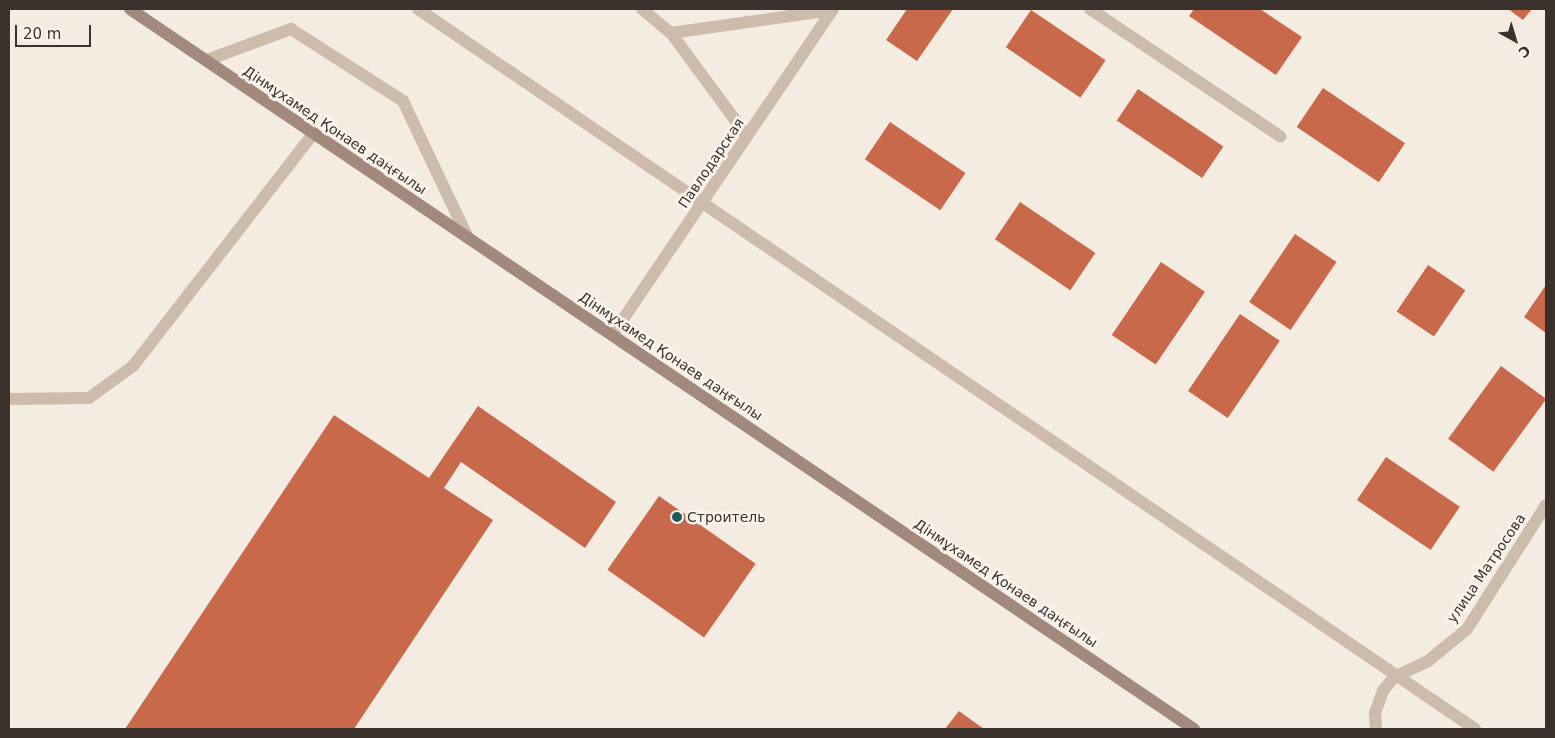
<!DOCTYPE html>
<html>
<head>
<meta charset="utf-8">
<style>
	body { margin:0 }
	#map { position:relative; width:1555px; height:738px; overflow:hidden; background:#f4ebe1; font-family:"DejaVu Sans",sans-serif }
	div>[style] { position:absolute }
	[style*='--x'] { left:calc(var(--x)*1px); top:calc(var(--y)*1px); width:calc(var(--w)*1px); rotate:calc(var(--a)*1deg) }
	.building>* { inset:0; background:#c8694b; transform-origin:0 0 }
	.lane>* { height:12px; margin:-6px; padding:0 6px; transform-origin:6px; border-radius:6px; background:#cdbbac }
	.street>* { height:12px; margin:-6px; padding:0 6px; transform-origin:6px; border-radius:6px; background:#cdbbac }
	.secondary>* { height:12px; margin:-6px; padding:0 6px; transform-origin:6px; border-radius:6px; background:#a18a7d }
	.dots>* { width:14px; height:14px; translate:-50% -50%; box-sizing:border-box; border:2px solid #fbf5ee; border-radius:50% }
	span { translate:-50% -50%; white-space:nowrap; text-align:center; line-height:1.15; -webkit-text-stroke:5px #fbf5ee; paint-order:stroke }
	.street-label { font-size:14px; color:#3b302b }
	.poi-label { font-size:14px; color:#3b302b }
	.left { translate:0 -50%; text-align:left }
	.frame { position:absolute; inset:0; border:10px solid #3b302b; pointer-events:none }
	.north { position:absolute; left:1490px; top:15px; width:50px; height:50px; -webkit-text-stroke:4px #fbf5ee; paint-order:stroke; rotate:141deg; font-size:14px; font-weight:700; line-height:20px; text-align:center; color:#3b302b }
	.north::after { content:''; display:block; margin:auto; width:18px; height:22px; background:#3b302b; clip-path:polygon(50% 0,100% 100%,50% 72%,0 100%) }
	.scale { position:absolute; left:15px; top:25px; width:76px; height:22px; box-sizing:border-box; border:2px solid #3b302b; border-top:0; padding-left:6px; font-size:15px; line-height:18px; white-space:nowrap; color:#3b302b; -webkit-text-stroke:4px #fbf5ee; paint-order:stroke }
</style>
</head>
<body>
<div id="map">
	<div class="building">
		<i style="clip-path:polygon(907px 9px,953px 9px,917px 61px,886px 40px)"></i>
		<i style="clip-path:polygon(1194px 9px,1260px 9px,1302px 37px,1276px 75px,1189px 16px)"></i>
		<i style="clip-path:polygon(1508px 9px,1532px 9px,1523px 20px)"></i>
		<i style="left:1031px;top:10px;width:90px;height:45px;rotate:34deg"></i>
		<i style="left:1323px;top:88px;width:99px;height:47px;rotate:34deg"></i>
		<i style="left:1138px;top:89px;width:103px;height:38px;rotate:34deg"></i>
		<i style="left:890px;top:122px;width:91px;height:45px;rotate:34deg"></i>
		<i style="left:1020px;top:202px;width:91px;height:45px;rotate:34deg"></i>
		<i style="left:1295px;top:234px;width:50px;height:82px;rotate:34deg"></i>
		<i style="left:1161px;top:262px;width:53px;height:88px;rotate:34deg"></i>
		<i style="left:1428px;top:265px;width:45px;height:56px;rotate:34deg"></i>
		<i style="clip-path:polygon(1546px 285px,1546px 333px,1524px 317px)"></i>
		<i style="left:1240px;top:314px;width:48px;height:93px;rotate:34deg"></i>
		<i style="left:1501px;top:366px;width:56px;height:90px;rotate:36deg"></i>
		<i style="clip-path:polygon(478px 406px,616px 502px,585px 548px,461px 462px,444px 488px,493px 520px,354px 729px,125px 729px,334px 415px,429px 478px)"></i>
		<i style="left:1386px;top:457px;width:89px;height:52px;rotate:34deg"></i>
		<i style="left:659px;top:496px;width:118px;height:90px;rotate:35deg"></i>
		<i style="clip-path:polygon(959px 711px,984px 729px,945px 729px)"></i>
	</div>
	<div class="lane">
		<i style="--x:418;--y:9;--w:1279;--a:34.26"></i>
		<i style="--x:642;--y:9;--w:38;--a:40"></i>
		<i style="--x:671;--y:33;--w:128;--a:53.6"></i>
		<i style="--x:1090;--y:9;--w:229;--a:33.8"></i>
		<i style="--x:671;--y:33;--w:163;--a:-8.1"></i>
		<i style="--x:207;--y:60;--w:90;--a:-20.3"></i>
		<i style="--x:291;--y:29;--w:133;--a:32.7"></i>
		<i style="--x:403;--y:101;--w:152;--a:64.6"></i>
		<i style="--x:613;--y:334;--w:392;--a:-55.9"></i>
		<i style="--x:9;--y:399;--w:80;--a:-0.7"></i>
		<i style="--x:89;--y:398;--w:54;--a:-36"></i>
		<i style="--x:133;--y:366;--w:295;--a:-52.2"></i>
	</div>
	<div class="street">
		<i style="--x:1376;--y:729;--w:16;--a:-94"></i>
		<i style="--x:1375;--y:713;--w:23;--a:-70"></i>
		<i style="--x:1383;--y:691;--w:18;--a:-52"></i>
		<i style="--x:1394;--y:677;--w:38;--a:-25"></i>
		<i style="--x:1428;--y:661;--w:50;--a:-39.4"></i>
		<i style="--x:1467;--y:629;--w:147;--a:-57.5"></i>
	</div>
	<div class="secondary">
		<i style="--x:130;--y:9;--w:1285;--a:34.09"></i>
	</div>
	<div class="dots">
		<i style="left:677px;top:517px;background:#1f5a5e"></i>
	</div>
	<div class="street-label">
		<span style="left:335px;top:130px;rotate:34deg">Дінмұхамед Қонаев даңғылы</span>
		<span style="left:711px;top:163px;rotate:-56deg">Павлодарская</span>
		<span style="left:671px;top:356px;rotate:34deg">Дінмұхамед Қонаев даңғылы</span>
		<span style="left:1486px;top:568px;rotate:-56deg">улица Матросова</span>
		<span style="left:1006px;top:583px;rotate:34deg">Дінмұхамед Қонаев даңғылы</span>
	</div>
	<div class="poi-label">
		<span class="left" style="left:687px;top:517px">Строитель</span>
	</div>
	<div class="frame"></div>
	<div class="north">С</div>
	<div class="scale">20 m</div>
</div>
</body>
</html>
